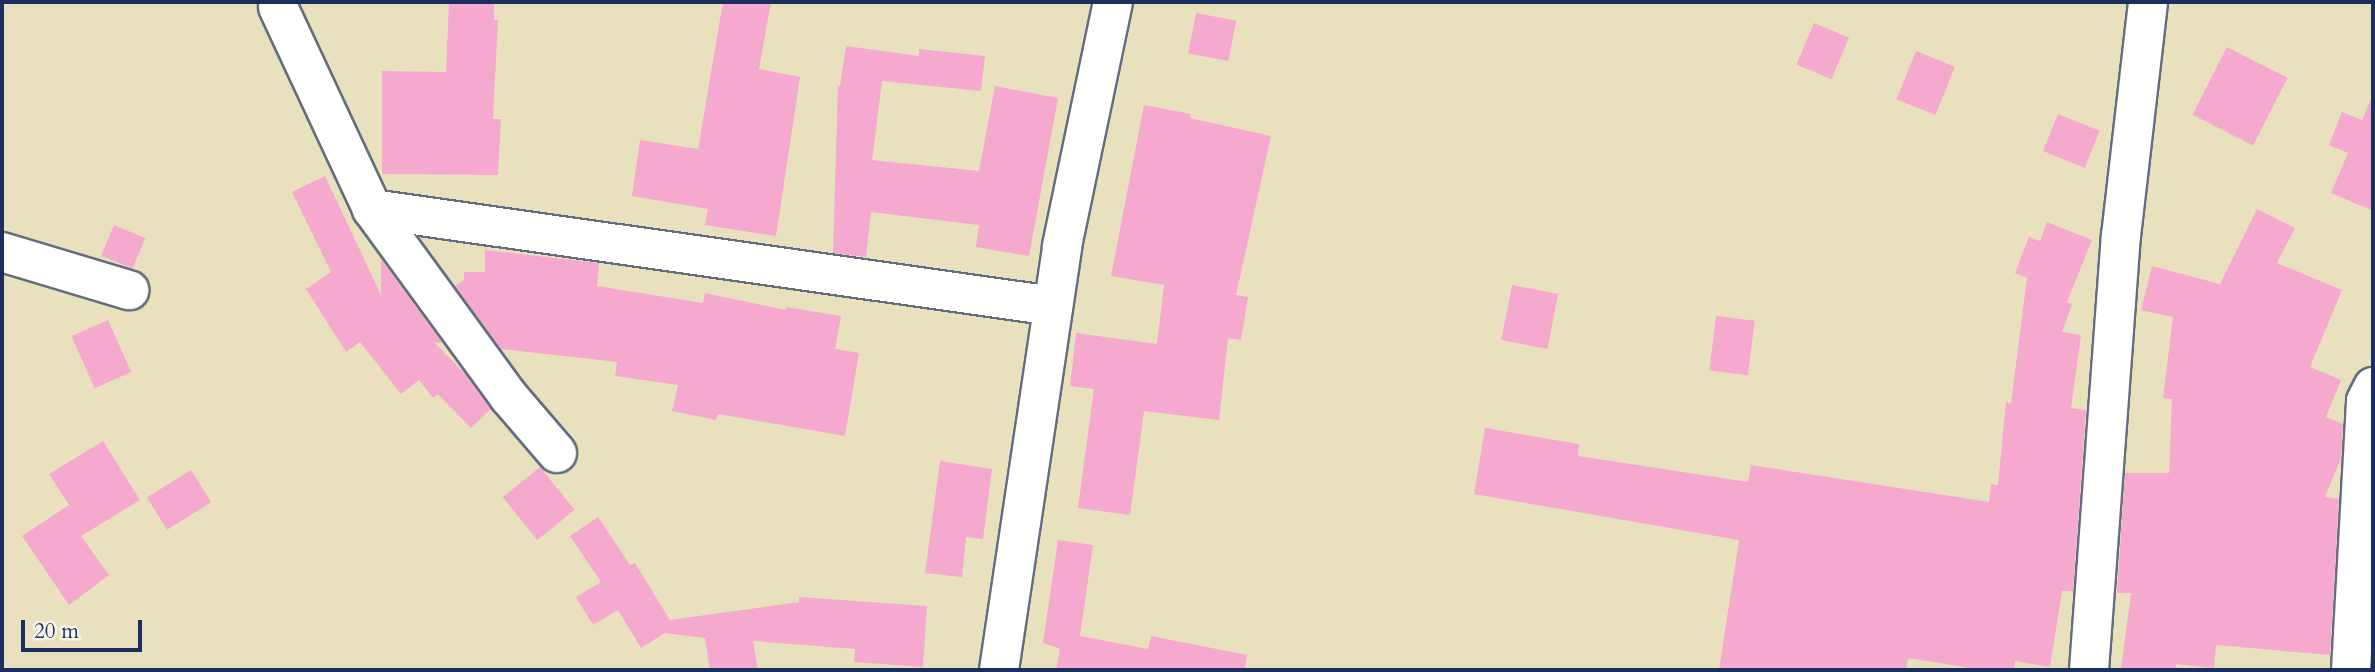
<!DOCTYPE html>
<html>
<head>
<meta charset="utf-8">
<style>
	body { margin:0 }
	#map { position:relative; width:2375px; height:672px; overflow:hidden; background:#e9e1bd; font-family:Cardo,serif }
	div>[style] { position:absolute }
	[style*='--x'] { left:calc(var(--x)*1px); top:calc(var(--y)*1px); width:calc(var(--w)*1px); rotate:calc(var(--a)*1deg) }
	.building>* { inset:0; background:#f5a9ce; transform-origin:0 0 }
	.roads { filter:drop-shadow(2px 0 #636d7f) drop-shadow(-2px 0 #636d7f) drop-shadow(0 2px #636d7f) drop-shadow(0 -2px #636d7f) }
	.minor>* { height:38px; margin:-19px; padding:0 19px; transform-origin:19px; border-radius:19px; background:#fff }
	span { translate:-50% -50%; white-space:nowrap; text-align:center; line-height:1.15; -webkit-text-stroke:6px #f7f3e8; paint-order:stroke }
	.frame { position:absolute; inset:0; border:4px solid #1b2f5e; pointer-events:none }
	.scale { position:absolute; left:21px; top:620px; width:121px; height:32px; box-sizing:border-box; border:4px solid #1b2f5e; border-top:0; padding-left:9px; font-size:21px; line-height:24px; white-space:nowrap; color:#1b2f5e; -webkit-text-stroke:5px #f7f3e8; paint-order:stroke }
</style>
</head>
<body>
<div id="map">
	<div class="building">
		<i style="clip-path:polygon(449px 2px,494px 2px,494px 20px,498px 20px,493px 119px,501px 119px,498px 175px,382px 174px,382px 71px,446px 72px)"></i>
		<i style="clip-path:polygon(723px 2px,771px 2px,759px 69px,800px 77px,776px 236px,705px 225px,708px 209px,632px 196px,640px 140px,698px 149px)"></i>
		<i style="left:1196px;top:13px;width:41px;height:41px;rotate:11deg"></i>
		<i style="left:1814px;top:23px;width:38px;height:45px;rotate:23deg"></i>
		<i style="clip-path:polygon(846px 46px,919px 56px,919px 49px,985px 56px,981px 91px,882px 81px,872px 160px,979px 171px,995px 86px,1058px 98px,1029px 256px,976px 247px,979px 225px,871px 212px,866px 257px,833px 253px,838px 85px,840px 86px)"></i>
		<i style="left:2227px;top:47px;width:68px;height:76px;rotate:27deg"></i>
		<i style="left:1916px;top:51px;width:42px;height:52px;rotate:22deg"></i>
		<i style="clip-path:polygon(2373px 95px,2373px 211px,2331px 193px,2348px 153px,2329px 145px,2342px 112px,2362px 120px)"></i>
		<i style="clip-path:polygon(1144px 105px,1191px 114px,1190px 118px,1271px 136px,1236px 295px,1248px 297px,1241px 340px,1228px 338px,1219px 420px,1144px 411px,1130px 515px,1078px 508px,1094px 389px,1070px 386px,1076px 333px,1157px 344px,1164px 285px,1111px 276px)"></i>
		<i style="left:2058px;top:114px;width:45px;height:40px;rotate:22deg"></i>
		<i style="clip-path:polygon(325px 176px,381px 295px,381px 259px,442px 343px,434px 342px,466px 375px,491px 409px,471px 428px,438px 394px,433px 398px,419px 380px,401px 394px,360px 342px,346px 352px,306px 289px,331px 272px,292px 192px)"></i>
		<i style="clip-path:polygon(2257px 209px,2295px 228px,2277px 263px,2342px 290px,2310px 367px,2341px 380px,2326px 417px,2343px 424px,2341px 458px,2325px 497px,2339px 499px,2330px 655px,2216px 645px,2214px 668px,2176px 664px,2176px 670px,2121px 670px,2131px 593px,2117px 593px,2125px 473px,2169px 473px,2172px 399px,2163px 398px,2173px 317px,2141px 310px,2152px 266px,2220px 284px)"></i>
		<i style="clip-path:polygon(2047px 222px,2092px 240px,2067px 302px,2072px 304px,2062px 332px,2081px 335px,2071px 408px,2086px 410px,2073px 591px,2062px 591px,2050px 667px,2015px 661px,2014px 670px,1983px 670px,1908px 658px,1906px 670px,1719px 670px,1739px 540px,1474px 494px,1485px 428px,1579px 444px,1578px 456px,1748px 482px,1751px 465px,1989px 502px,1991px 484px,1998px 485px,2006px 402px,2011px 403px,2027px 278px,2015px 273px,2029px 237px,2040px 241px)"></i>
		<i style="left:114px;top:225px;width:34px;height:33px;rotate:23deg"></i>
		<i style="clip-path:polygon(485px 250px,599px 263px,597px 286px,703px 303px,705px 293px,786px 310px,786px 307px,841px 316px,835px 349px,859px 353px,845px 436px,718px 414px,716px 420px,672px 411px,678px 385px,615px 376px,617px 362px,501px 349px,455px 286px,464px 280px,464px 272px,485px 272px)"></i>
		<i style="left:1512px;top:285px;width:47px;height:56px;rotate:11deg"></i>
		<i style="left:1716px;top:316px;width:39px;height:55px;rotate:7deg"></i>
		<i style="left:108px;top:320px;width:57px;height:40px;rotate:66deg"></i>
		<i style="clip-path:polygon(103px 441px,140px 500px,81px 536px,109px 575px,69px 605px,22px 536px,69px 505px,49px 474px)"></i>
		<i style="clip-path:polygon(940px 461px,992px 469px,983px 539px,966px 537px,962px 577px,925px 573px)"></i>
		<i style="left:540px;top:467px;width:55px;height:48px;rotate:51deg"></i>
		<i style="left:191px;top:470px;width:38px;height:52px;rotate:58deg"></i>
		<i style="clip-path:polygon(598px 517px,630px 565px,635px 563px,670px 620px,799px 602px,799px 597px,927px 606px,923px 667px,854px 662px,855px 649px,753px 641px,758px 670px,710px 670px,705px 638px,665px 633px,641px 648px,618px 610px,593px 625px,576px 597px,601px 582px,570px 536px)"></i>
		<i style="clip-path:polygon(1058px 540px,1093px 545px,1080px 636px,1148px 649px,1151px 636px,1247px 655px,1245px 670px,1056px 670px,1060px 649px,1043px 643px)"></i>
	</div>
	<div class="roads">
		<div class="minor">
			<i style="--x:278;--y:7;--w:223;--a:65"></i>
			<i style="--x:2;--y:252;--w:133;--a:16.7"></i>
			<i style="--x:557;--y:453;--w:74;--a:-130.6"></i>
			<i style="--x:509;--y:397;--w:233;--a:-126.1"></i>
			<i style="--x:372;--y:209;--w:688;--a:8.11"></i>
			<i style="--x:999;--y:670;--w:429;--a:-81.5"></i>
			<i style="--x:1062;--y:246;--w:249;--a:-78.2"></i>
			<i style="--x:2089;--y:670;--w:435;--a:-85.8"></i>
			<i style="--x:2121;--y:236;--w:236;--a:-83.4"></i>
			<i style="--x:2351;--y:670;--w:269;--a:-86.8"></i>
			<i style="--x:2366;--y:401;--w:16;--a:-63"></i>
		</div>
	</div>
	<div class="frame"></div>
	<div class="scale">20 m</div>
</div>
</body>
</html>
